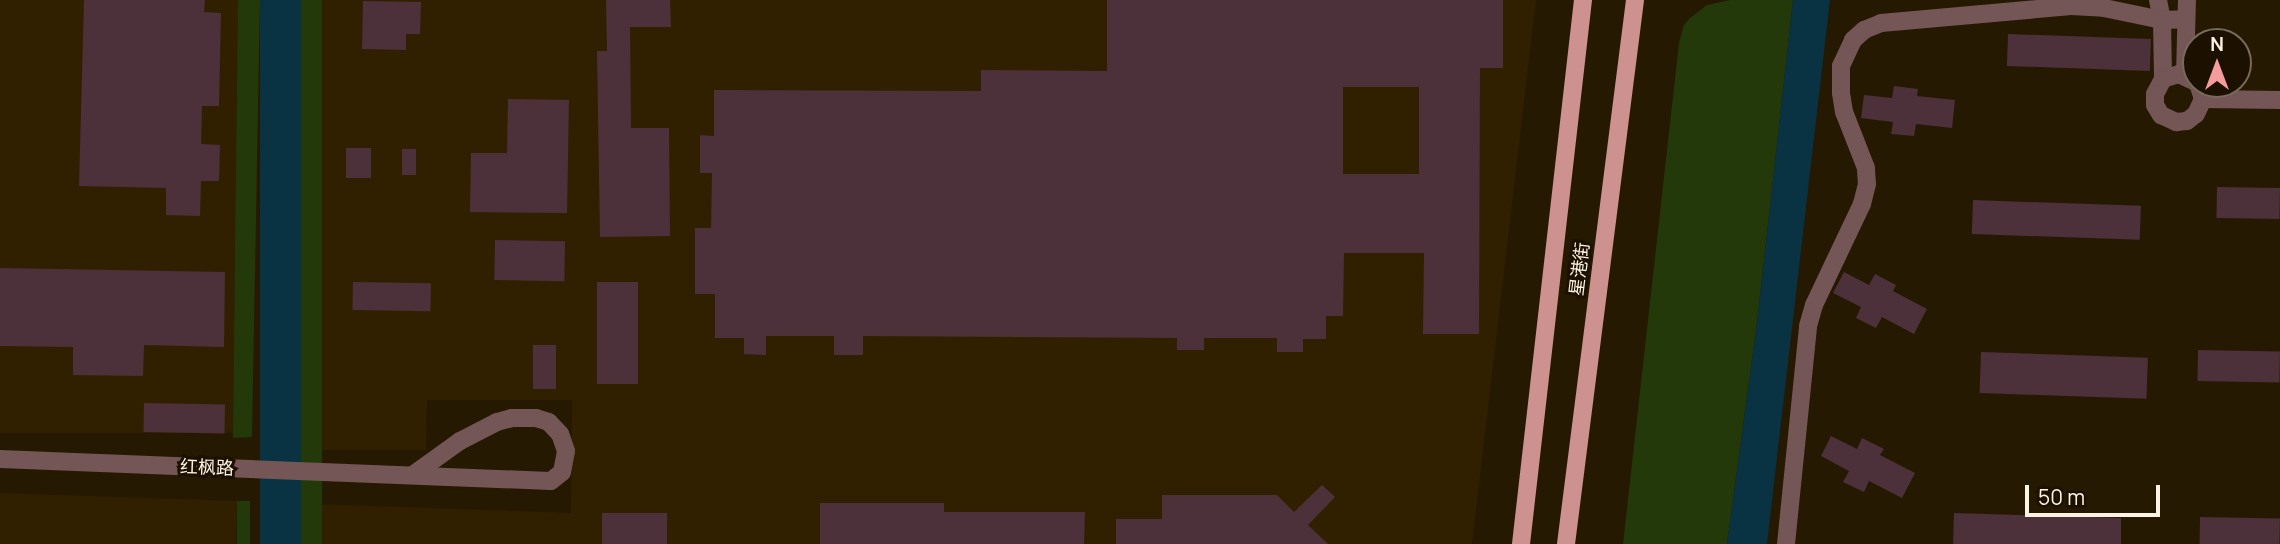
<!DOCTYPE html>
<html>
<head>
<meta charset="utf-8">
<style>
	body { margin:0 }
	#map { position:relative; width:2280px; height:544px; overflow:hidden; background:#261901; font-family:Manrope,"Noto Sans SC",sans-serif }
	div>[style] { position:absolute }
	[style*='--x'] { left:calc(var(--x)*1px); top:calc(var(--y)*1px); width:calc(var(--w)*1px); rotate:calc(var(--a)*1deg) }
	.built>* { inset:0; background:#312000; transform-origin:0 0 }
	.green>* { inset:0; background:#24390a; transform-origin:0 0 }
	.water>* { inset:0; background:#093242; transform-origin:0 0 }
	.building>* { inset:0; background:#4c303a; transform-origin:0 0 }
	.minor>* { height:18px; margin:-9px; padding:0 9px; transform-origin:9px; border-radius:9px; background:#735655 }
	.major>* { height:18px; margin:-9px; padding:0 9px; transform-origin:9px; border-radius:9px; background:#cd918f }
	span { translate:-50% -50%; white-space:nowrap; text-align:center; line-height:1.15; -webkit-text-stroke:6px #1c1000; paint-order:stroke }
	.street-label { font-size:18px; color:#fcf3e4 }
	.north { position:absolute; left:2182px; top:28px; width:70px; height:70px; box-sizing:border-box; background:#1c1000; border:2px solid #766b5b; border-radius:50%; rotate:0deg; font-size:19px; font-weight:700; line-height:28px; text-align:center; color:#fcf3e4 }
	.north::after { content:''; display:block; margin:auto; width:24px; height:32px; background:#f59b9c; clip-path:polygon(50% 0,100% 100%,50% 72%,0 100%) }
	.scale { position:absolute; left:2025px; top:485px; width:135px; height:32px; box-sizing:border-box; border:4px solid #fcf3e4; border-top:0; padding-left:9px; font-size:21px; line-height:24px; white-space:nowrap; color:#fcf3e4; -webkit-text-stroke:5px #1c1000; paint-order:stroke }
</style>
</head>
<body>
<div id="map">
	<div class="built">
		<i style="left:0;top:0;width:238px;height:433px"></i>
		<i style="clip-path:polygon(322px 0,1536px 0,1472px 544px,312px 544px,313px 504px,571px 513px,572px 400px,427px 400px,426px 450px,314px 450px)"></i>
		<i style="clip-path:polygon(0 493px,237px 501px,236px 544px,0 544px)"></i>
	</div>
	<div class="green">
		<i style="clip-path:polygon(238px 0,260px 0,252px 437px,233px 438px)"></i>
		<i style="left:301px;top:0;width:21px;height:544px"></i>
		<i style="clip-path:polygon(1730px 0,1793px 0,1757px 323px,1727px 544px,1623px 544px,1679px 43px,1684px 25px,1690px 18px,1707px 5px)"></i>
		<i style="left:237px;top:501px;width:13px;height:43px"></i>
	</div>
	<div class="water">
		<i style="left:260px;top:0;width:41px;height:544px"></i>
		<i style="clip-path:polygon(1793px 0,1830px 0,1767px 544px,1727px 544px,1757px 323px)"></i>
	</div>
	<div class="building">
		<i style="clip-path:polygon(84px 0,205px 0,204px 12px,221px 13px,219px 106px,202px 106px,201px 144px,220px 145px,219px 181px,201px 181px,200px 216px,166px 215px,166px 188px,79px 186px)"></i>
		<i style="clip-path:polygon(606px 0,670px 0,671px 27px,630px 27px,631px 128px,669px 128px,670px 236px,600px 237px,597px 51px,607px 51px)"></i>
		<i style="clip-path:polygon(evenodd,1107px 0,1503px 0,1503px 68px,1480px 68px,1479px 334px,1423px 334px,1424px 253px,1344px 253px,1343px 316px,1326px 316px,1326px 339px,1303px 339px,1303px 352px,1277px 352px,1277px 338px,1204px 338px,1204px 350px,1177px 350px,1177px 338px,863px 336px,863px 355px,834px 355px,834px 336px,766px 336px,766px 355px,744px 354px,744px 338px,715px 338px,715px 294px,695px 294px,695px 228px,711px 228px,712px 173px,700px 173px,700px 135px,714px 136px,714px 90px,981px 91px,981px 70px,1107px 71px,1107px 0,1343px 87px,1419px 87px,1419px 174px,1343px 174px,1343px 87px)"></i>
		<i style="clip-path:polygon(363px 1px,421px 2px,420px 34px,406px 34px,406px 50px,362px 49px)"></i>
		<i style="left:2008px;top:34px;width:143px;height:32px;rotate:2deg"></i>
		<i style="clip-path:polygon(1894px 86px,1918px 89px,1917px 96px,1955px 100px,1952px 128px,1916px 124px,1914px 136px,1891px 134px,1893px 122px,1861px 118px,1864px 95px,1892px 98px)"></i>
		<i style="clip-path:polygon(508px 99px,569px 100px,567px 213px,470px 212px,471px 153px,507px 153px)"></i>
		<i style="left:346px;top:148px;width:25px;height:30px"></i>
		<i style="left:402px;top:149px;width:14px;height:26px"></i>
		<i style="left:2217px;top:187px;width:63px;height:31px;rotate:1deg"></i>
		<i style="left:1973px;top:200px;width:168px;height:34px;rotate:2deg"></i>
		<i style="left:495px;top:240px;width:70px;height:40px;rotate:1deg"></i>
		<i style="clip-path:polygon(0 268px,225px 272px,224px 347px,144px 345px,143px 376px,73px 375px,73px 347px,0 346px)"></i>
		<i style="clip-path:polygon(1844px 272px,1869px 285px,1875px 274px,1896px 285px,1893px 291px,1927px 309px,1914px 334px,1882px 317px,1876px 328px,1856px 318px,1861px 307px,1833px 293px)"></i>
		<i style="left:353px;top:282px;width:78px;height:28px;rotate:1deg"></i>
		<i style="left:597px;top:282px;width:41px;height:102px"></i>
		<i style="left:533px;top:345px;width:23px;height:44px"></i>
		<i style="left:2198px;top:350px;width:82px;height:31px;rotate:1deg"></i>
		<i style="left:1981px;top:352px;width:167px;height:41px;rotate:2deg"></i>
		<i style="left:144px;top:403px;width:81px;height:29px;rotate:1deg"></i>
		<i style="clip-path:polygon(1831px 436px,1857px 449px,1862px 438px,1884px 449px,1880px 455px,1915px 473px,1902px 498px,1869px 481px,1864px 492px,1843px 482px,1849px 471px,1821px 456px)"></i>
		<i style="clip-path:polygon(1322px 485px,1335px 497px,1308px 525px,1328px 544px,1116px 544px,1116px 519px,1162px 519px,1162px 495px,1277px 495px,1294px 512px)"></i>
		<i style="clip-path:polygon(820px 503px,944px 503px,944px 512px,1085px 512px,1084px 544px,820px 544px)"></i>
		<i style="left:667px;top:513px;width:31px;height:65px;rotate:90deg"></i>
		<i style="clip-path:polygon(1954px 513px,2121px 518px,2121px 544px,1953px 544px)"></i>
		<i style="left:2200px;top:517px;width:80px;height:27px;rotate:1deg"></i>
	</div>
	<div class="minor">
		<i style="--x:2158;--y:0;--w:20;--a:79"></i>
		<i style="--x:2162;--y:20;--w:59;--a:89"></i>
		<i style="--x:2185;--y:75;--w:75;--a:-88.5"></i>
		<i style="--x:2196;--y:82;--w:19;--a:-155"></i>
		<i style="--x:2179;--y:74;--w:17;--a:163"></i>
		<i style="--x:2163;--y:79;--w:17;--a:118"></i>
		<i style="--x:2155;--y:94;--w:11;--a:90"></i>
		<i style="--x:2155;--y:105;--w:12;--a:59"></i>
		<i style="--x:2161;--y:115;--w:17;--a:25"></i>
		<i style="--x:2176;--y:122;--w:11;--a:-5"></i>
		<i style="--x:2187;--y:121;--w:11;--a:-38"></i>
		<i style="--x:2196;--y:114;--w:17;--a:-65"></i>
		<i style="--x:2203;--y:99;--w:16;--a:-108"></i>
		<i style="--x:2203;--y:99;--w:77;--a:0.7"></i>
		<i style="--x:0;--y:459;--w:551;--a:2.29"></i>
		<i style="--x:551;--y:481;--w:14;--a:-39"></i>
		<i style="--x:562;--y:472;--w:21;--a:-79"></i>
		<i style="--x:566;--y:451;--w:18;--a:-109"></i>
		<i style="--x:560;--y:434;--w:16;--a:-133"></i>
		<i style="--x:549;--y:422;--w:14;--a:-163"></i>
		<i style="--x:536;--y:418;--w:24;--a:180"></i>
		<i style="--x:512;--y:418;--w:16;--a:165"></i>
		<i style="--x:497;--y:422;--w:42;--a:152.8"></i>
		<i style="--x:460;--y:441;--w:57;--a:144.3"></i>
		<i style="--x:1786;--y:544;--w:219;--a:-84.2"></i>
		<i style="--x:1808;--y:326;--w:22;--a:-74"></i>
		<i style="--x:1814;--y:305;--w:112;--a:-64.6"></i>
		<i style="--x:1862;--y:204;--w:21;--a:-76"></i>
		<i style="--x:1867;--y:184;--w:16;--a:-94"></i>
		<i style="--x:1866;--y:168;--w:60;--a:-111.4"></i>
		<i style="--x:1844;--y:112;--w:19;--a:-99"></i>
		<i style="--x:1841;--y:93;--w:27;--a:-90"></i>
		<i style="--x:1841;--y:66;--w:29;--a:-65"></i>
		<i style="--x:1853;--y:40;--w:15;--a:-42"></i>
		<i style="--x:1864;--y:30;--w:18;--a:-22"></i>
		<i style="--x:1881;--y:23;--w:191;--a:-5.1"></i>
		<i style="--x:2071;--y:6;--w:33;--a:3"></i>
		<i style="--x:2104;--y:8;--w:59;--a:11.7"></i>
		<i style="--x:2162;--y:20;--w:24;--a:-2"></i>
	</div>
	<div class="major">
		<i style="--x:1521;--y:544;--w:548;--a:-83.5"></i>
		<i style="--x:1566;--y:544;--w:548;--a:-82.77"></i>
	</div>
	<div class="street-label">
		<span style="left:1579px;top:269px;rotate:-83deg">星港街</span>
		<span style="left:207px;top:467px;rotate:2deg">红枫路</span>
	</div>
	<div class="north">N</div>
	<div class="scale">50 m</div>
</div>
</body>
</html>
